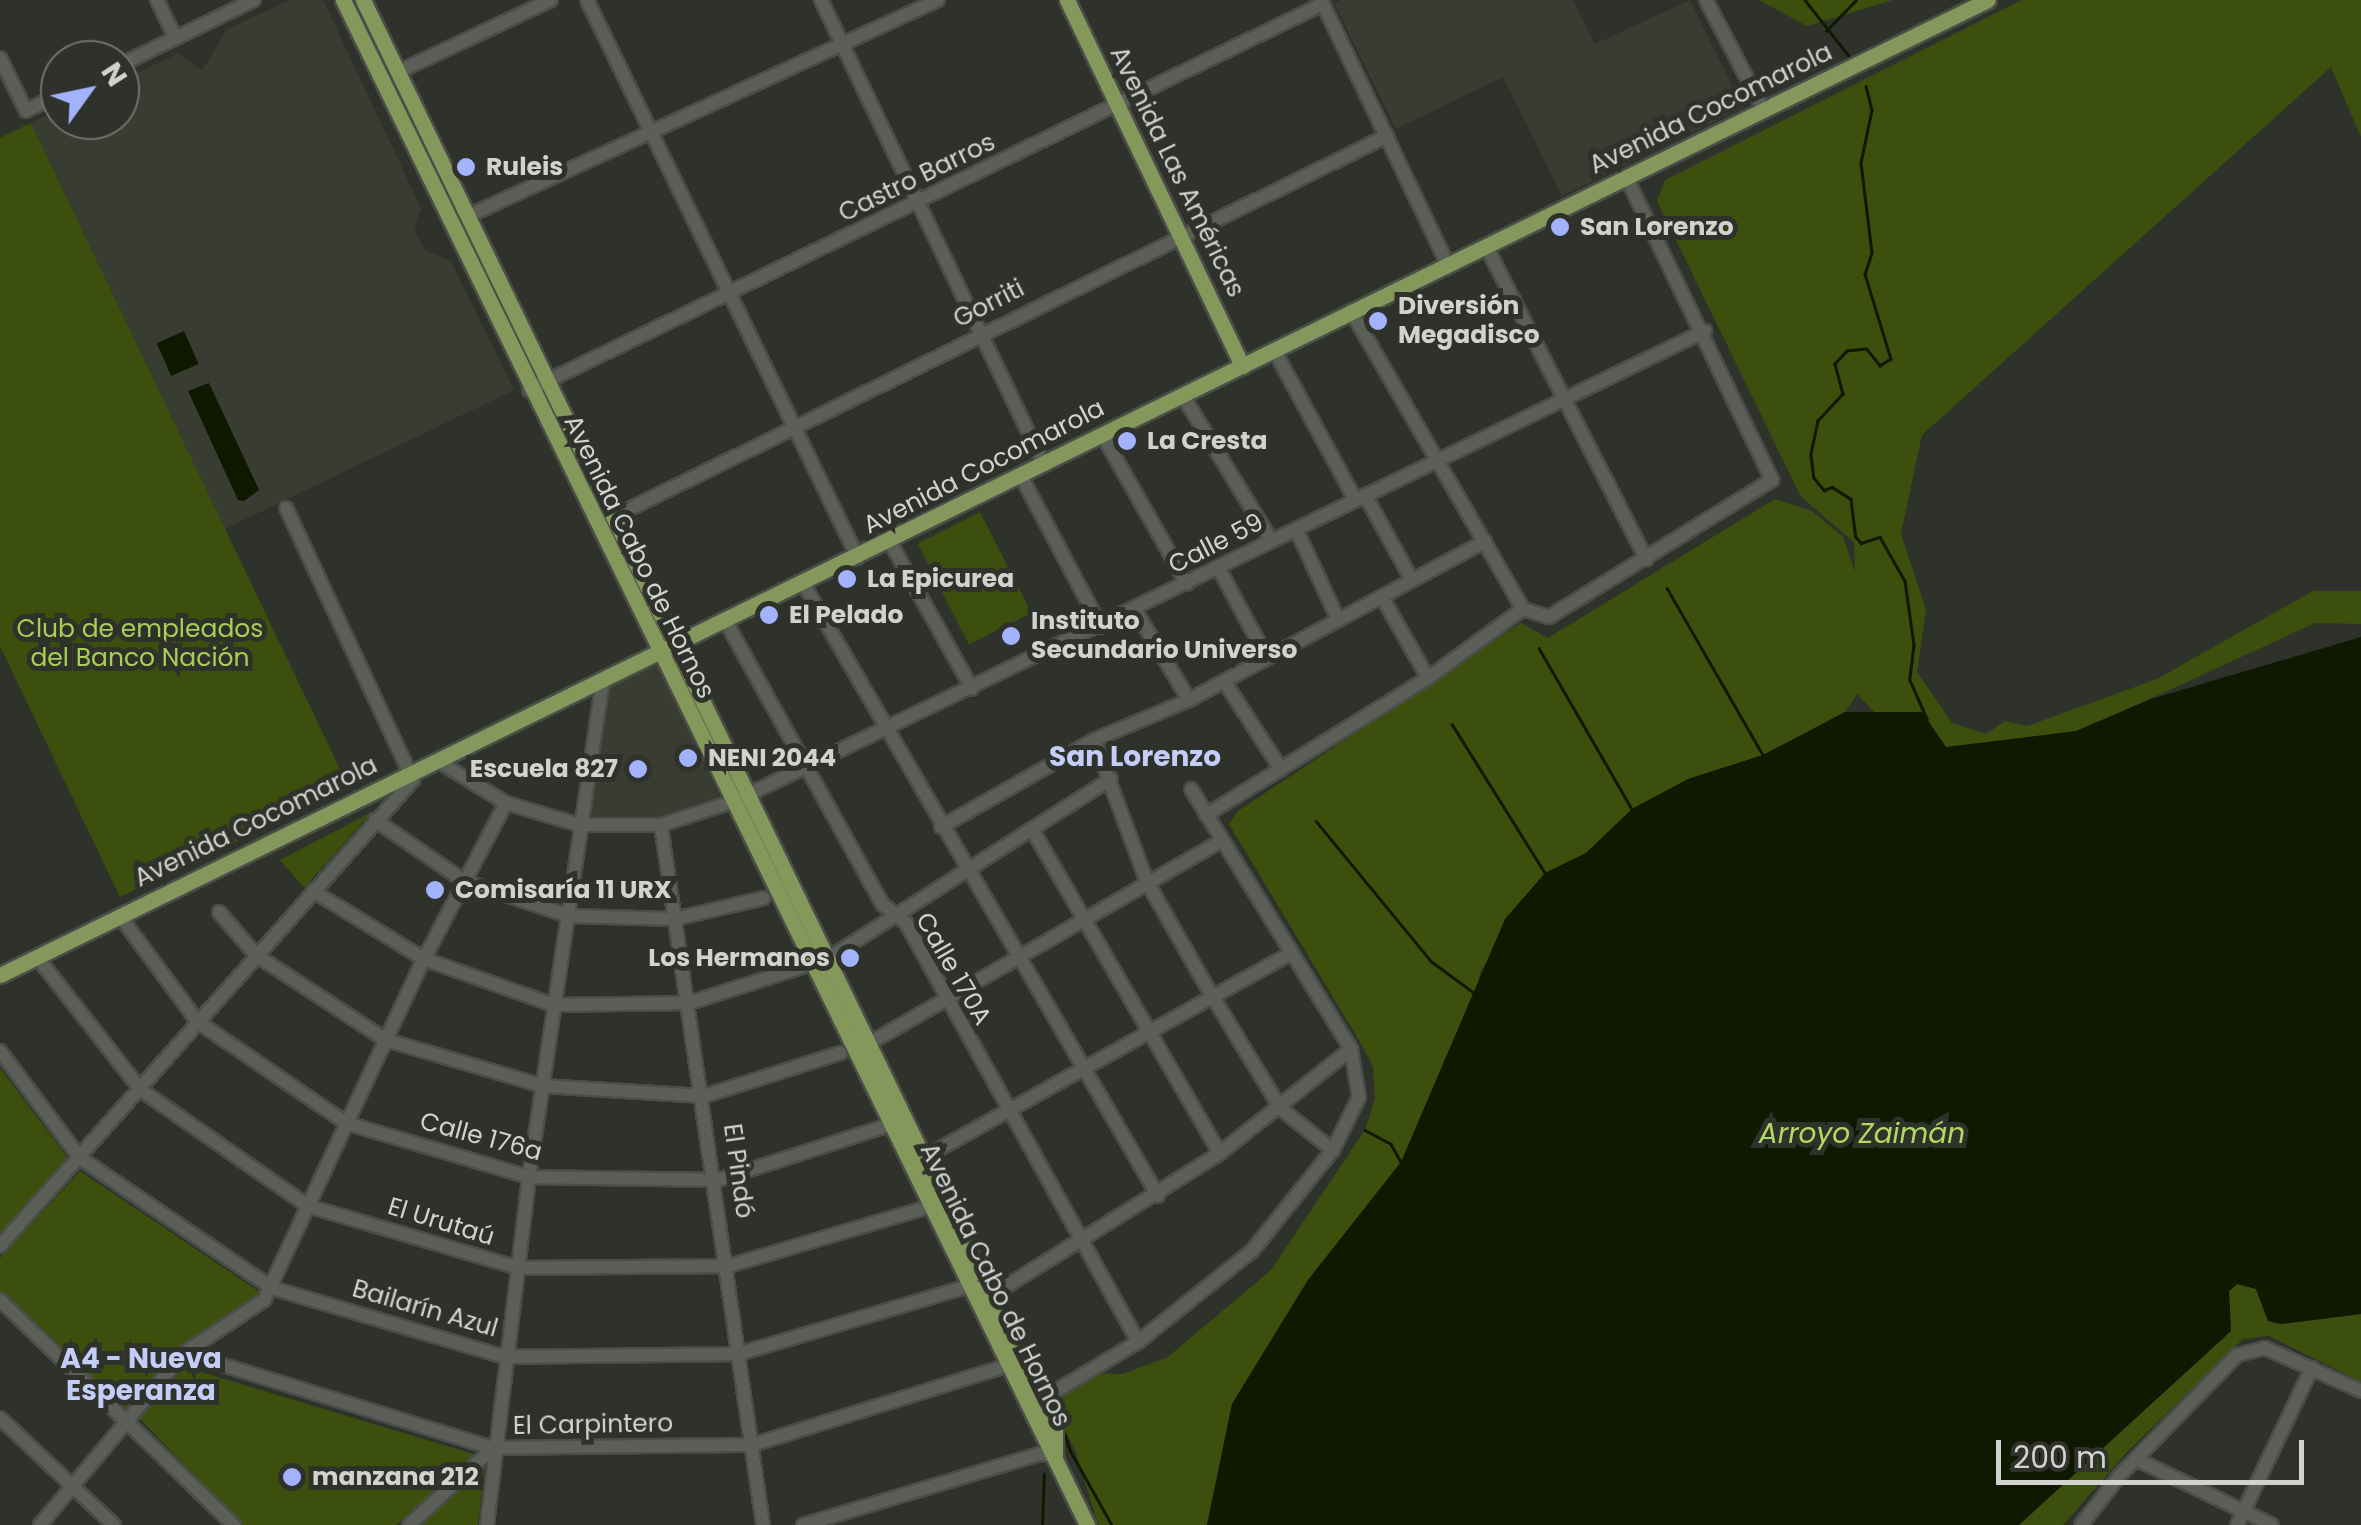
<!DOCTYPE html>
<html>
<head>
<meta charset="utf-8">
<style>
	body { margin:0 }
	#map { position:relative; width:2361px; height:1525px; overflow:hidden; background:#2f312b; font-family:Poppins,sans-serif }
	div>[style] { position:absolute }
	[style*='--x'] { left:calc(var(--x)*1px); top:calc(var(--y)*1px); width:calc(var(--w)*1px); rotate:calc(var(--a)*1deg) }
	.built>* { inset:0; background:#383c31 }
	.green>* { inset:0; background:#3d4f0d; transform-origin:0 0 }
	.water>* { inset:0; background:#101800; transform-origin:0 0 }
	.stream>* { height:2.5px; margin:-1.25px; padding:0 1.25px; transform-origin:1.25px; border-radius:1.25px; background:#101800 }
	.roads { filter:drop-shadow(2px 0 #4b4d49) drop-shadow(-2px 0 #4b4d49) drop-shadow(0 2px #4b4d49) drop-shadow(0 -2px #4b4d49) }
	.minor>* { height:12px; margin:-6px; padding:0 6px; transform-origin:6px; border-radius:6px; background:#5c5e58 }
	.major>* { height:15px; margin:-7.5px; padding:0 7.5px; transform-origin:7.5px; border-radius:7.5px; background:#85985c }
	.dots>* { width:28px; height:28px; translate:-50% -50%; box-sizing:border-box; border:5px solid #2f312b; border-radius:50% }
	span { translate:-50% -50%; white-space:nowrap; text-align:center; line-height:1.15; -webkit-text-stroke:10px #2f312b; paint-order:stroke }
	.street-label { font-size:25px; color:#d2d3d0 }
	.poi-label { font-size:25px; color:#d2d3d0; font-weight:700 }
	.left { translate:0 -50%; text-align:left }
	.right { translate:-100% -50%; text-align:right }
	.park-label { font-size:25px; color:#a9ce55 }
	.neighbourhood-label { font-size:28px; color:#c3cdf7; font-weight:700 }
	.water-label { font-size:28px; color:#b4d960; font-style:italic }
	.north { position:absolute; left:40px; top:40px; width:100px; height:100px; box-sizing:border-box; background:#2f312b; border:2px solid #70726d; border-radius:50%; rotate:57deg; font-size:28px; font-weight:700; line-height:40px; text-align:center; color:#d2d3d0 }
	.north::after { content:''; display:block; margin:auto; width:35px; height:45px; background:#a2b2fd; clip-path:polygon(50% 0,100% 100%,50% 72%,0 100%) }
	.scale { position:absolute; left:1996px; top:1440px; width:308px; height:45px; box-sizing:border-box; border:5px solid #d2d3d0; border-top:0; padding-left:12px; font-size:30px; line-height:35px; white-space:nowrap; color:#d2d3d0; -webkit-text-stroke:8px #2f312b; paint-order:stroke }
</style>
</head>
<body>
<div id="map">
	<div class="built">
		<i style="clip-path:polygon(290px 0,323px 0,421px 208px,414px 227px,418px 237px,425px 250px,451px 261px,514px 390px,225px 529px,31px 123px,60px 109px,60px 120px,120px 120px,120px 81px,179px 53px,202px 71px,227px 29px)"></i>
		<i style="clip-path:polygon(1341px 0,1573px 0,1595px 44px,1690px 0,1743px 108px,1562px 196px,1503px 77px,1396px 129px,1334px 3px)"></i>
		<i style="clip-path:polygon(658px 665px,723px 804px,659px 822px,580px 825px,602px 688px)"></i>
	</div>
	<div class="green">
		<i style="clip-path:polygon(1759px 0,1893px 0,1807px 26px)"></i>
		<i style="clip-path:polygon(2022px 0,2361px 0,2361px 137px,2331px 67px,1922px 435px,1901px 534px,1926px 610px,1917px 672px,1952px 723px,1986px 734px,2005px 721px,2027px 726px,2157px 679px,2313px 591px,2361px 591px,2361px 624px,2315px 623px,2014px 761px,1898px 737px,1857px 694px,1845px 712px,1763px 755px,1688px 779px,1632px 809px,1586px 853px,1545px 873px,1480px 972px,1477px 995px,1401px 1162px,1308px 1280px,1232px 1404px,1207px 1525px,1098px 1525px,1075px 1449px,1049px 1403px,1093px 1373px,1123px 1374px,1168px 1357px,1271px 1270px,1365px 1130px,1375px 1099px,1373px 1067px,1363px 1047px,1229px 824px,1238px 811px,1521px 623px,1548px 638px,1775px 499px,1812px 511px,1843px 537px,1855px 572px,1854px 542px,1801px 497px,1657px 201px,1665px 180px)"></i>
		<i style="clip-path:polygon(31px 123px,349px 788px,120px 897px,0 646px,0 138px)"></i>
		<i style="left:980px;top:512px;width:113px;height:70px;rotate:63deg"></i>
		<i style="clip-path:polygon(372px 812px,304px 888px,280px 860px)"></i>
		<i style="clip-path:polygon(0 1068px,68px 1158px,0 1233px)"></i>
		<i style="clip-path:polygon(80px 1171px,264px 1295px,176px 1354px,129px 1412px,0 1292px,0 1258px)"></i>
		<i style="clip-path:polygon(2238px 1284px,2256px 1289px,2268px 1321px,2280px 1324px,2361px 1314px,2361px 1382px,2269px 1336px,2243px 1339px,2128px 1451px,2063px 1525px,2019px 1525px,2231px 1331px,2229px 1291px)"></i>
		<i style="clip-path:polygon(184px 1367px,477px 1455px,396px 1525px,242px 1525px,140px 1419px)"></i>
		<i style="clip-path:polygon(485px 1464px,478px 1525px,413px 1525px)"></i>
	</div>
	<div class="water">
		<i style="left:184px;top:331px;width:36px;height:30px;rotate:66deg"></i>
		<i style="clip-path:polygon(209px 383px,259px 490px,244px 501px,238px 500px,188px 391px)"></i>
		<i style="clip-path:polygon(2361px 637px,2361px 1314px,2281px 1324px,2268px 1321px,2256px 1289px,2237px 1284px,2229px 1291px,2231px 1331px,2019px 1525px,1207px 1525px,1232px 1404px,1308px 1280px,1401px 1162px,1505px 919px,1545px 873px,1586px 853px,1632px 809px,1688px 779px,1763px 755px,1845px 712px,1922px 712px,1946px 747px,2076px 731px,2151px 699px)"></i>
	</div>
	<div class="stream">
		<i style="--x:1805;--y:0;--w:71;--a:51.8"></i>
		<i style="--x:1826;--y:31;--w:43;--a:-45.9"></i>
		<i style="--x:1866;--y:86;--w:25;--a:76"></i>
		<i style="--x:1872;--y:110;--w:54;--a:101.7"></i>
		<i style="--x:1861;--y:163;--w:91;--a:83"></i>
		<i style="--x:1872;--y:253;--w:22;--a:108"></i>
		<i style="--x:1865;--y:274;--w:89;--a:73"></i>
		<i style="--x:1891;--y:359;--w:13;--a:148"></i>
		<i style="--x:1880;--y:366;--w:22;--a:-129"></i>
		<i style="--x:1866;--y:349;--w:19;--a:174"></i>
		<i style="--x:1847;--y:351;--w:18;--a:133"></i>
		<i style="--x:1835;--y:364;--w:31;--a:75"></i>
		<i style="--x:1843;--y:394;--w:37;--a:133"></i>
		<i style="--x:1818;--y:421;--w:35;--a:102"></i>
		<i style="--x:1811;--y:455;--w:23;--a:83"></i>
		<i style="--x:1814;--y:478;--w:16;--a:50"></i>
		<i style="--x:1824;--y:490;--w:9;--a:-21"></i>
		<i style="--x:1832;--y:487;--w:22;--a:32"></i>
		<i style="--x:1851;--y:499;--w:38;--a:83"></i>
		<i style="--x:1856;--y:537;--w:8;--a:50"></i>
		<i style="--x:1861;--y:543;--w:20;--a:-18"></i>
		<i style="--x:1880;--y:537;--w:51;--a:60.4"></i>
		<i style="--x:1905;--y:581;--w:65;--a:82"></i>
		<i style="--x:1914;--y:645;--w:35;--a:97"></i>
		<i style="--x:1910;--y:680;--w:43;--a:66.4"></i>
		<i style="--x:1667;--y:588;--w:193;--a:60.1"></i>
		<i style="--x:1539;--y:648;--w:186;--a:60"></i>
		<i style="--x:1452;--y:724;--w:176;--a:58"></i>
		<i style="--x:1316;--y:821;--w:181;--a:50.6"></i>
		<i style="--x:1431;--y:961;--w:57;--a:36.5"></i>
		<i style="--x:1365;--y:1130;--w:30;--a:28"></i>
		<i style="--x:1391;--y:1144;--w:21;--a:61"></i>
		<i style="--x:1056;--y:1405;--w:47;--a:72.7"></i>
		<i style="--x:1070;--y:1450;--w:86;--a:60.8"></i>
		<i style="--x:1042;--y:1525;--w:51;--a:-87.8"></i>
	</div>
	<div class="roads">
		<div class="minor">
			<i style="--x:157;--y:0;--w:41;--a:64.1"></i>
			<i style="--x:587;--y:0;--w:620;--a:64.1"></i>
			<i style="--x:821;--y:0;--w:516;--a:64.38"></i>
			<i style="--x:1321;--y:0;--w:294;--a:64.4"></i>
			<i style="--x:1706;--y:0;--w:125;--a:62.4"></i>
			<i style="--x:0;--y:58;--w:59;--a:63.9"></i>
			<i style="--x:26;--y:111;--w:38;--a:-27"></i>
			<i style="--x:120;--y:65;--w:149;--a:-25.9"></i>
			<i style="--x:398;--y:72;--w:169;--a:-25.2"></i>
			<i style="--x:468;--y:216;--w:517;--a:-24.68"></i>
			<i style="--x:1486;--y:246;--w:352;--a:62.9"></i>
			<i style="--x:1351;--y:311;--w:344;--a:60"></i>
			<i style="--x:1274;--y:350;--w:170;--a:61.5"></i>
			<i style="--x:529;--y:390;--w:883;--a:-25.93"></i>
			<i style="--x:1183;--y:396;--w:169;--a:58.6"></i>
			<i style="--x:1103;--y:436;--w:170;--a:60.4"></i>
			<i style="--x:1021;--y:476;--w:171;--a:62.1"></i>
			<i style="--x:1365;--y:495;--w:97;--a:61.1"></i>
			<i style="--x:613;--y:517;--w:863;--a:-26.21"></i>
			<i style="--x:1296;--y:529;--w:99;--a:65"></i>
			<i style="--x:890;--y:542;--w:168;--a:60.8"></i>
			<i style="--x:1218;--y:567;--w:103;--a:61.7"></i>
			<i style="--x:804;--y:585;--w:706;--a:59.91"></i>
			<i style="--x:1382;--y:597;--w:93;--a:60.4"></i>
			<i style="--x:1523;--y:609;--w:27;--a:17"></i>
			<i style="--x:1549;--y:617;--w:262;--a:-31.6"></i>
			<i style="--x:1772;--y:480;--w:334;--a:-115.7"></i>
			<i style="--x:1135;--y:610;--w:105;--a:59"></i>
			<i style="--x:726;--y:622;--w:322;--a:61"></i>
			<i style="--x:882;--y:904;--w:31;--a:38"></i>
			<i style="--x:906;--y:923;--w:479;--a:61"></i>
			<i style="--x:1224;--y:681;--w:105;--a:57.1"></i>
			<i style="--x:1094;--y:740;--w:152;--a:69.5"></i>
			<i style="--x:1147;--y:882;--w:129;--a:60.3"></i>
			<i style="--x:1211;--y:994;--w:135;--a:58.7"></i>
			<i style="--x:1281;--y:1109;--w:66;--a:38.3"></i>
			<i style="--x:438;--y:761;--w:80;--a:31.7"></i>
			<i style="--x:506;--y:803;--w:77;--a:16.6"></i>
			<i style="--x:580;--y:825;--w:81;--a:0"></i>
			<i style="--x:661;--y:825;--w:78;--a:-18"></i>
			<i style="--x:735;--y:801;--w:1078;--a:-25.85"></i>
			<i style="--x:1206;--y:815;--w:261;--a:-31.7"></i>
			<i style="--x:1428;--y:678;--w:117;--a:-36"></i>
			<i style="--x:375;--y:820;--w:108;--a:34.4"></i>
			<i style="--x:464;--y:881;--w:111;--a:18.4"></i>
			<i style="--x:569;--y:916;--w:105;--a:1.6"></i>
			<i style="--x:674;--y:919;--w:92;--a:-13.1"></i>
			<i style="--x:661;--y:825;--w:707;--a:81.71"></i>
			<i style="--x:941;--y:827;--w:176;--a:-29.6"></i>
			<i style="--x:1094;--y:740;--w:103;--a:-22.8"></i>
			<i style="--x:1189;--y:700;--w:336;--a:-28.2"></i>
			<i style="--x:1033;--y:831;--w:372;--a:59.9"></i>
			<i style="--x:313;--y:891;--w:130;--a:31.5"></i>
			<i style="--x:424;--y:959;--w:138;--a:19.5"></i>
			<i style="--x:554;--y:1005;--w:135;--a:-0.8"></i>
			<i style="--x:689;--y:1003;--w:145;--a:-17.7"></i>
			<i style="--x:827;--y:959;--w:336;--a:-32.4"></i>
			<i style="--x:219;--y:912;--w:57;--a:49.3"></i>
			<i style="--x:256;--y:955;--w:155;--a:33.2"></i>
			<i style="--x:386;--y:1040;--w:164;--a:16.3"></i>
			<i style="--x:543;--y:1086;--w:161;--a:3.6"></i>
			<i style="--x:704;--y:1096;--w:143;--a:-17.5"></i>
			<i style="--x:120;--y:916;--w:132;--a:53.7"></i>
			<i style="--x:198;--y:1022;--w:179;--a:34.3"></i>
			<i style="--x:346;--y:1123;--w:191;--a:16.4"></i>
			<i style="--x:529;--y:1177;--w:189;--a:0.9"></i>
			<i style="--x:718;--y:1180;--w:180;--a:-17.8"></i>
			<i style="--x:889;--y:1125;--w:11;--a:10"></i>
			<i style="--x:37;--y:957;--w:169;--a:52"></i>
			<i style="--x:141;--y:1090;--w:203;--a:34.8"></i>
			<i style="--x:308;--y:1206;--w:219;--a:16.4"></i>
			<i style="--x:518;--y:1268;--w:210;--a:-0.5"></i>
			<i style="--x:728;--y:1266;--w:209;--a:-16.4"></i>
			<i style="--x:868;--y:1044;--w:407;--a:-29.9"></i>
			<i style="--x:0;--y:1051;--w:134;--a:53.2"></i>
			<i style="--x:80;--y:1158;--w:232;--a:34.1"></i>
			<i style="--x:272;--y:1288;--w:243;--a:16.5"></i>
			<i style="--x:505;--y:1357;--w:233;--a:-0.7"></i>
			<i style="--x:738;--y:1354;--w:251;--a:-16.4"></i>
			<i style="--x:923;--y:1158;--w:417;--a:-29.1"></i>
			<i style="--x:0;--y:1246;--w:623;--a:-48.45"></i>
			<i style="--x:413;--y:780;--w:300;--a:-115"></i>
			<i style="--x:989;--y:1297;--w:272;--a:-31.9"></i>
			<i style="--x:1220;--y:1153;--w:167;--a:-38.4"></i>
			<i style="--x:0;--y:1300;--w:325;--a:43.9"></i>
			<i style="--x:184;--y:1353;--w:323;--a:17.1"></i>
			<i style="--x:493;--y:1448;--w:259;--a:-0.7"></i>
			<i style="--x:752;--y:1445;--w:266;--a:-17.3"></i>
			<i style="--x:1041;--y:1400;--w:113;--a:-30.9"></i>
			<i style="--x:1138;--y:1342;--w:146;--a:-38.6"></i>
			<i style="--x:1252;--y:1251;--w:129;--a:-51.3"></i>
			<i style="--x:1333;--y:1150;--w:59;--a:-63.9"></i>
			<i style="--x:1359;--y:1097;--w:49;--a:-99.5"></i>
			<i style="--x:1351;--y:1049;--w:305;--a:-121.6"></i>
			<i style="--x:0;--y:1418;--w:156;--a:43.2"></i>
			<i style="--x:2136;--y:1459;--w:151;--a:25.9"></i>
			<i style="--x:40;--y:1525;--w:224;--a:-50.1"></i>
			<i style="--x:184;--y:1353;--w:96;--a:-33.5"></i>
			<i style="--x:264;--y:1300;--w:377;--a:-64.9"></i>
			<i style="--x:424;--y:959;--w:176;--a:-62.3"></i>
			<i style="--x:409;--y:1525;--w:114;--a:-42.5"></i>
			<i style="--x:487;--y:1525;--w:351;--a:-83.1"></i>
			<i style="--x:529;--y:1177;--w:502;--a:-81.53"></i>
			<i style="--x:803;--y:1525;--w:247;--a:-16.7"></i>
			<i style="--x:1040;--y:1454;--w:15;--a:8"></i>
			<i style="--x:2081;--y:1525;--w:63;--a:-52"></i>
			<i style="--x:2120;--y:1475;--w:168;--a:-45.7"></i>
			<i style="--x:2237;--y:1355;--w:29;--a:-14"></i>
			<i style="--x:2265;--y:1348;--w:105;--a:24.1"></i>
			<i style="--x:2237;--y:1525;--w:174;--a:-64.5"></i>
		</div>
		<div class="major">
			<i style="--x:343;--y:0;--w:1697;--a:63.99"></i>
			<i style="--x:363;--y:0;--w:1556;--a:64.16"></i>
			<i style="--x:1041;--y:1400;--w:35;--a:66"></i>
			<i style="--x:1055;--y:1432;--w:24;--a:90"></i>
			<i style="--x:1067;--y:0;--w:406;--a:64.4"></i>
			<i style="--x:0;--y:975;--w:2214;--a:-26.13"></i>
		</div>
	</div>
	<div class="dots">
		<i style="left:466px;top:167px;background:#a2b2fd"></i>
		<i style="left:1560px;top:227px;background:#a2b2fd"></i>
		<i style="left:1378px;top:321px;background:#a2b2fd"></i>
		<i style="left:1127px;top:441px;background:#a2b2fd"></i>
		<i style="left:847px;top:579px;background:#a2b2fd"></i>
		<i style="left:769px;top:615px;background:#a2b2fd"></i>
		<i style="left:1011px;top:636px;background:#a2b2fd"></i>
		<i style="left:688px;top:758px;background:#a2b2fd"></i>
		<i style="left:638px;top:769px;background:#a2b2fd"></i>
		<i style="left:435px;top:890px;background:#a2b2fd"></i>
		<i style="left:850px;top:958px;background:#a2b2fd"></i>
		<i style="left:292px;top:1477px;background:#a2b2fd"></i>
	</div>
	<div class="street-label">
		<span style="left:1711px;top:109px;rotate:-26deg">Avenida Cocomarola</span>
		<span style="left:1177px;top:172px;rotate:64deg">Avenida Las Américas</span>
		<span style="left:917px;top:178px;rotate:-26deg">Castro Barros</span>
		<span style="left:989px;top:304px;rotate:-27deg">Gorriti</span>
		<span style="left:984px;top:467px;rotate:-27deg">Avenida Cocomarola</span>
		<span style="left:1216px;top:544px;rotate:-27deg">Calle 59</span>
		<span style="left:639px;top:557px;rotate:64deg">Avenida Cabo de Hornos</span>
		<span style="left:256px;top:822px;rotate:-26deg">Avenida Cocomarola</span>
		<span style="left:953px;top:969px;rotate:60deg">Calle 170A</span>
		<span style="left:481px;top:1137px;rotate:15deg">Calle 176a</span>
		<span style="left:738px;top:1171px;rotate:82deg">El Pindó</span>
		<span style="left:441px;top:1222px;rotate:17deg">El Urutaú</span>
		<span style="left:995px;top:1285px;rotate:64deg">Avenida Cabo de Hornos</span>
		<span style="left:425px;top:1309px;rotate:16deg">Bailarín Azul</span>
		<span style="left:593px;top:1425px;rotate:-1deg">El Carpintero</span>
	</div>
	<div class="poi-label">
		<span class="left" style="left:486px;top:167px">Ruleis</span>
		<span class="left" style="left:1580px;top:227px">San Lorenzo</span>
		<span class="left" style="left:1398px;top:321px">Diversión<br>Megadisco</span>
		<span class="left" style="left:1147px;top:441px">La Cresta</span>
		<span class="left" style="left:867px;top:579px">La Epicurea</span>
		<span class="left" style="left:789px;top:615px">El Pelado</span>
		<span class="left" style="left:1031px;top:636px">Instituto<br>Secundario Universo</span>
		<span class="left" style="left:708px;top:758px">NENI 2044</span>
		<span class="right" style="left:618px;top:769px">Escuela 827</span>
		<span class="left" style="left:455px;top:890px">Comisaría 11 URX</span>
		<span class="right" style="left:830px;top:958px">Los Hermanos</span>
		<span class="left" style="left:312px;top:1477px">manzana 212</span>
	</div>
	<div class="park-label">
		<span style="left:140px;top:644px">Club de empleados<br>del Banco Nación</span>
	</div>
	<div class="neighbourhood-label">
		<span style="left:1135px;top:757px">San Lorenzo</span>
		<span style="left:141px;top:1375px">A4 - Nueva<br>Esperanza</span>
	</div>
	<div class="water-label">
		<span style="left:1862px;top:1134px">Arroyo Zaimán</span>
	</div>
	<div class="north">N</div>
	<div class="scale">200 m</div>
</div>
</body>
</html>
